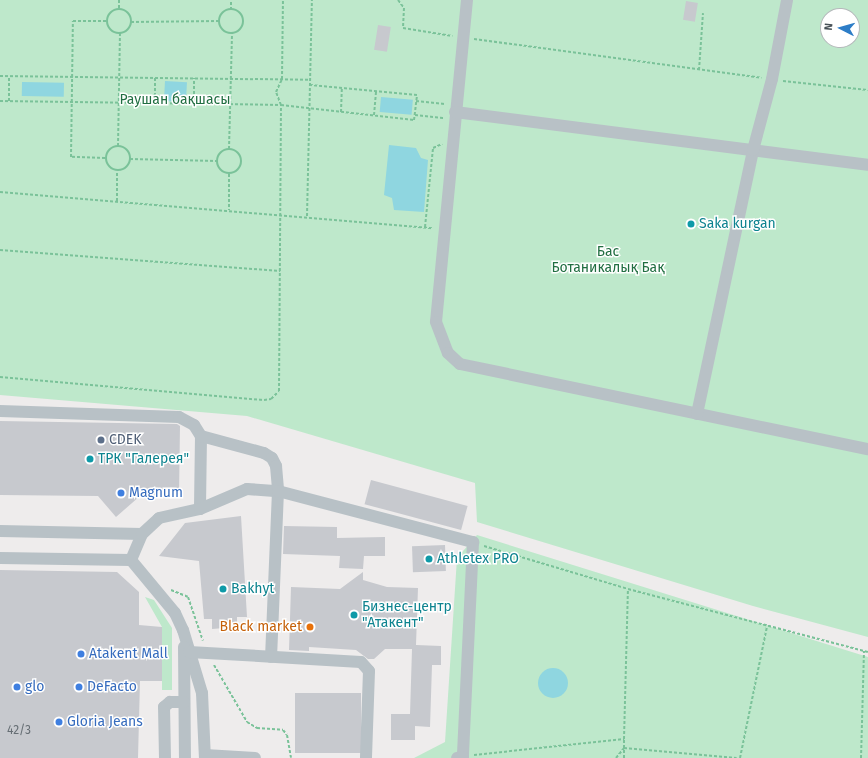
<!DOCTYPE html>
<html>
<head>
<meta charset="utf-8">
<style>
	body { margin:0 }
	#map { position:relative; width:868px; height:758px; overflow:hidden; background:#eeecec; font-family:"Fira Sans",sans-serif }
	div>[style] { position:absolute }
	[style*='--x'] { left:calc(var(--x)*1px); top:calc(var(--y)*1px); width:calc(var(--w)*1px); rotate:calc(var(--a)*1deg) }
	.green>* { inset:0; background:#bee8cb }
	.water>* { inset:0; background:#8fd6e0; transform-origin:0 0 }
	.round { border-radius:50% }
	.building>* { inset:0; background:#c7c9ce; transform-origin:0 0 }
	.path>* { height:2px; margin-top:-1px; transform-origin:0; background:repeating-linear-gradient(90deg,#7ac299 0 3px,transparent 0 5px) }
	.path>.ring { margin:-1px; padding:0; box-sizing:content-box; background:none; border:2px solid #7ac299; border-radius:50% }
	.minor>* { height:12px; margin:-6px; padding:0 6px; transform-origin:6px; border-radius:6px; background:#b8c1c6 }
	.dots>* { width:11px; height:11px; translate:-50% -50%; box-sizing:border-box; border:2px solid #fff; border-radius:50% }
	span { translate:-50% -50%; white-space:nowrap; text-align:center; line-height:1.15; -webkit-text-stroke:3px #fff; paint-order:stroke }
	.number-label { font-size:12px; color:#666e74 }
	.number-label span { -webkit-text-stroke-width:0 }
	.park-label { font-size:14px; color:#206e41 }
	.culture-label { font-size:14px; color:#0d838f }
	.left { translate:0 -50%; text-align:left }
	.service-label { font-size:14px; color:#4e5e75 }
	.shop-label { font-size:14px; color:#366cbe }
	.food-label { font-size:14px; color:#c56008 }
	.right { translate:-100% -50%; text-align:right }
	.north { position:absolute; left:820px; top:8px; width:40px; height:40px; box-sizing:border-box; background:#fff; border:1px solid #b5b9bb; border-radius:50%; rotate:276deg; font-size:11px; font-weight:700; line-height:16px; text-align:center; color:#465056 }
	.north::after { content:''; display:block; margin:auto; width:14px; height:18px; background:#2d7dc7; clip-path:polygon(50% 0,100% 100%,50% 72%,0 100%) }
</style>
</head>
<body>
<div id="map">
	<div class="green">
		<i style="clip-path:polygon(evenodd,0 0,868px 0,868px 637px,753px 606px,477px 522px,475px 483px,247px 416px,0 395px,0 0,828px 16px,852px 16px,852px 40px,828px 40px,828px 16px)"></i>
		<i style="clip-path:polygon(477px 535px,868px 657px,868px 758px,414px 758px,445px 742px,457px 558px)"></i>
		<i style="clip-path:polygon(145px 597px,154px 600px,172px 628px,172px 690px,162px 690px,162px 627px)"></i>
	</div>
	<div class="water">
		<i style="left:165px;top:81px;width:22px;height:20px;rotate:3deg"></i>
		<i style="left:22px;top:82px;width:42px;height:14px;rotate:1deg"></i>
		<i style="left:381px;top:97px;width:32px;height:15px;rotate:5deg"></i>
		<i style="clip-path:polygon(389px 145px,416px 148px,421px 158px,428px 160px,424px 212px,394px 210px,392px 198px,384px 195px)"></i>
		<i class="round" style="left:538px;top:668px;width:30px;height:30px"></i>
	</div>
	<div class="building">
		<i style="left:686px;top:1px;width:12px;height:19px;rotate:9deg"></i>
		<i style="left:378px;top:25px;width:13px;height:25px;rotate:9deg"></i>
		<i style="clip-path:polygon(0 421px,177px 424px,180px 426px,179px 496px,140px 496px,116px 517px,98px 496px,0 495px)"></i>
		<i style="left:371px;top:480px;width:100px;height:25px;rotate:15deg"></i>
		<i style="clip-path:polygon(241px 516px,247px 617px,237px 617px,237px 627px,212px 629px,212px 619px,204px 619px,199px 561px,159px 556px,185px 523px)"></i>
		<i style="clip-path:polygon(284px 526px,337px 527px,337px 538px,385px 537px,385px 556px,364px 556px,363px 569px,339px 568px,340px 556px,283px 554px)"></i>
		<i style="left:445px;top:545px;width:26px;height:33px;rotate:88deg"></i>
		<i style="clip-path:polygon(0 570px,117px 572px,139px 592px,139px 625px,162px 627px,162px 681px,140px 681px,138px 758px,0 758px)"></i>
		<i style="clip-path:polygon(363px 572px,363px 580px,387px 587px,418px 588px,416px 645px,441px 646px,441px 665px,432px 665px,430px 727px,415px 726px,415px 740px,391px 740px,391px 714px,410px 714px,412px 649px,385px 649px,374px 659px,368px 659px,356px 650px,309px 647px,309px 651px,289px 650px,291px 587px,340px 589px)"></i>
		<i style="left:295px;top:693px;width:66px;height:60px"></i>
	</div>
	<div class="path">
		<i style="--x:119;--y:0;--w:9;--a:90"></i>
		<i style="--x:398;--y:0;--w:10;--a:53"></i>
		<i style="--x:404;--y:8;--w:20;--a:93"></i>
		<i style="--x:403;--y:28;--w:50;--a:9.3"></i>
		<i class="ring" style="left:107px;top:9px;width:22px;height:22px"></i>
		<i class="ring" style="left:219px;top:9px;width:22px;height:22px"></i>
		<i style="--x:231;--y:10;--w:10;--a:-90"></i>
		<i style="--x:131;--y:22;--w:88;--a:-0.7"></i>
		<i style="--x:474;--y:39;--w:290;--a:7.7"></i>
		<i style="--x:699;--y:70;--w:57;--a:-86"></i>
		<i style="--x:0;--y:76;--w:310;--a:0.7"></i>
		<i style="--x:155;--y:78;--w:26;--a:90"></i>
		<i style="--x:783;--y:81;--w:85;--a:6"></i>
		<i style="--x:0;--y:101;--w:281;--a:0.8"></i>
		<i style="--x:281;--y:105;--w:134;--a:6.4"></i>
		<i style="--x:414;--y:120;--w:25;--a:-83"></i>
		<i style="--x:417;--y:95;--w:107;--a:-174.7"></i>
		<i style="--x:9;--y:101;--w:25;--a:-90"></i>
		<i style="--x:416;--y:101;--w:29;--a:6"></i>
		<i style="--x:194;--y:104;--w:26;--a:-90"></i>
		<i style="--x:341;--y:112;--w:24;--a:-88"></i>
		<i style="--x:374;--y:115;--w:24;--a:-85"></i>
		<i style="--x:415;--y:115;--w:30;--a:6"></i>
		<i class="ring" style="left:106px;top:146px;width:22px;height:22px"></i>
		<i style="--x:118;--y:146;--w:113;--a:-89"></i>
		<i class="ring" style="left:217px;top:149px;width:22px;height:22px"></i>
		<i style="--x:229;--y:149;--w:116;--a:-88.5"></i>
		<i style="--x:105;--y:158;--w:34;--a:-178"></i>
		<i style="--x:71;--y:157;--w:136;--a:-89.2"></i>
		<i style="--x:73;--y:21;--w:34;--a:0"></i>
		<i style="--x:130;--y:159;--w:87;--a:1.3"></i>
		<i style="--x:229;--y:174;--w:36;--a:90"></i>
		<i style="--x:0;--y:192;--w:434;--a:4.8"></i>
		<i style="--x:117;--y:201;--w:30;--a:-90"></i>
		<i style="--x:307;--y:216;--w:216;--a:-88.7"></i>
		<i style="--x:425;--y:227;--w:79;--a:-84.2"></i>
		<i style="--x:433;--y:148;--w:10;--a:-24"></i>
		<i style="--x:0;--y:250;--w:281;--a:4.3"></i>
		<i style="--x:0;--y:377;--w:265;--a:5"></i>
		<i style="--x:264;--y:400;--w:7;--a:-8"></i>
		<i style="--x:271;--y:399;--w:11;--a:-45"></i>
		<i style="--x:279;--y:391;--w:286;--a:-89.6"></i>
		<i style="--x:281;--y:105;--w:14;--a:-111"></i>
		<i style="--x:276;--y:92;--w:14;--a:-65"></i>
		<i style="--x:282;--y:79;--w:79;--a:-89.3"></i>
		<i style="--x:484;--y:546;--w:150;--a:16.6"></i>
		<i style="--x:628;--y:589;--w:248;--a:14.7"></i>
		<i style="--x:171;--y:590;--w:18;--a:22"></i>
		<i style="--x:188;--y:597;--w:46;--a:71.2"></i>
		<i style="--x:214;--y:665;--w:66;--a:59.9"></i>
		<i style="--x:247;--y:722;--w:12;--a:31"></i>
		<i style="--x:257;--y:728;--w:26;--a:4"></i>
		<i style="--x:283;--y:730;--w:6;--a:51"></i>
		<i style="--x:287;--y:735;--w:23;--a:80"></i>
		<i style="--x:474;--y:755;--w:151;--a:-6.1"></i>
		<i style="--x:624;--y:739;--w:150;--a:-88.5"></i>
		<i style="--x:616;--y:758;--w:13;--a:-51"></i>
		<i style="--x:624;--y:748;--w:113;--a:5.1"></i>
		<i style="--x:624;--y:758;--w:19;--a:-90"></i>
		<i style="--x:740;--y:758;--w:135;--a:-78.4"></i>
		<i style="--x:861;--y:758;--w:107;--a:-88.4"></i>
	</div>
	<div class="minor">
		<i style="--x:467;--y:0;--w:323;--a:95.5"></i>
		<i style="--x:436;--y:322;--w:33;--a:69"></i>
		<i style="--x:448;--y:353;--w:16;--a:43"></i>
		<i style="--x:460;--y:364;--w:417;--a:11.8"></i>
		<i style="--x:455;--y:112;--w:416;--a:7.3"></i>
		<i style="--x:0;--y:411;--w:179;--a:1.9"></i>
		<i style="--x:179;--y:417;--w:17;--a:28"></i>
		<i style="--x:194;--y:425;--w:13;--a:58"></i>
		<i style="--x:201;--y:436;--w:73;--a:90.8"></i>
		<i style="--x:697;--y:414;--w:270;--a:-78"></i>
		<i style="--x:753;--y:150;--w:73;--a:-75"></i>
		<i style="--x:772;--y:79;--w:80;--a:-79.2"></i>
		<i style="--x:201;--y:436;--w:65;--a:15.1"></i>
		<i style="--x:264;--y:453;--w:9;--a:32"></i>
		<i style="--x:272;--y:458;--w:9;--a:63"></i>
		<i style="--x:276;--y:466;--w:25;--a:85"></i>
		<i style="--x:278;--y:491;--w:166;--a:92.4"></i>
		<i style="--x:0;--y:531;--w:142;--a:1.2"></i>
		<i style="--x:0;--y:558;--w:131;--a:0.9"></i>
		<i style="--x:131;--y:560;--w:69;--a:50.3"></i>
		<i style="--x:175;--y:613;--w:19;--a:65"></i>
		<i style="--x:183;--y:630;--w:66;--a:73.2"></i>
		<i style="--x:202;--y:693;--w:65;--a:87.4"></i>
		<i style="--x:131;--y:560;--w:28;--a:-67"></i>
		<i style="--x:142;--y:534;--w:23;--a:-43"></i>
		<i style="--x:159;--y:518;--w:42;--a:-12.4"></i>
		<i style="--x:200;--y:509;--w:51;--a:-23.1"></i>
		<i style="--x:247;--y:489;--w:31;--a:4"></i>
		<i style="--x:278;--y:491;--w:202;--a:14.7"></i>
		<i style="--x:473;--y:542;--w:215;--a:92.7"></i>
		<i style="--x:463;--y:757;--w:6;--a:171"></i>
		<i style="--x:184;--y:647;--w:111;--a:89.5"></i>
		<i style="--x:189;--y:652;--w:172;--a:3.3"></i>
		<i style="--x:361;--y:662;--w:12;--a:48"></i>
		<i style="--x:369;--y:671;--w:87;--a:92"></i>
		<i style="--x:205;--y:755;--w:50;--a:3.4"></i>
		<i style="--x:165;--y:758;--w:51;--a:-91.1"></i>
		<i style="--x:164;--y:707;--w:8;--a:-40"></i>
		<i style="--x:170;--y:702;--w:14;--a:0"></i>
	</div>
	<div class="dots">
		<i style="left:691px;top:224px;background:#0f9aa8"></i>
		<i style="left:101px;top:440px;background:#5c6f8a"></i>
		<i style="left:90px;top:459px;background:#0f9aa8"></i>
		<i style="left:121px;top:493px;background:#3f7fe0"></i>
		<i style="left:429px;top:559px;background:#0f9aa8"></i>
		<i style="left:223px;top:589px;background:#0f9aa8"></i>
		<i style="left:354px;top:615px;background:#0f9aa8"></i>
		<i style="left:310px;top:627px;background:#e8710a"></i>
		<i style="left:81px;top:654px;background:#3f7fe0"></i>
		<i style="left:17px;top:687px;background:#3f7fe0"></i>
		<i style="left:79px;top:687px;background:#3f7fe0"></i>
		<i style="left:59px;top:722px;background:#3f7fe0"></i>
	</div>
	<div class="number-label">
		<span style="left:19px;top:731px">42/3</span>
	</div>
	<div class="park-label">
		<span style="left:175px;top:100px">Раушан бақшасы</span>
		<span style="left:608px;top:260px">Бас<br>Ботаникалық Бақ</span>
	</div>
	<div class="culture-label">
		<span class="left" style="left:699px;top:224px">Saka kurgan</span>
		<span class="left" style="left:98px;top:459px">ТРК "Галерея"</span>
		<span class="left" style="left:437px;top:559px">Athletex PRO</span>
		<span class="left" style="left:231px;top:589px">Bakhyt</span>
		<span class="left" style="left:362px;top:615px">Бизнес-центр<br>"Атакент"</span>
	</div>
	<div class="service-label">
		<span class="left" style="left:109px;top:440px">CDEK</span>
	</div>
	<div class="shop-label">
		<span class="left" style="left:129px;top:493px">Magnum</span>
		<span class="left" style="left:89px;top:654px">Atakent Mall</span>
		<span class="left" style="left:25px;top:687px">glo</span>
		<span class="left" style="left:87px;top:687px">DeFacto</span>
		<span class="left" style="left:67px;top:722px">Gloria Jeans</span>
	</div>
	<div class="food-label">
		<span class="right" style="left:302px;top:627px">Black market</span>
	</div>
	<div class="north">N</div>
</div>
</body>
</html>
